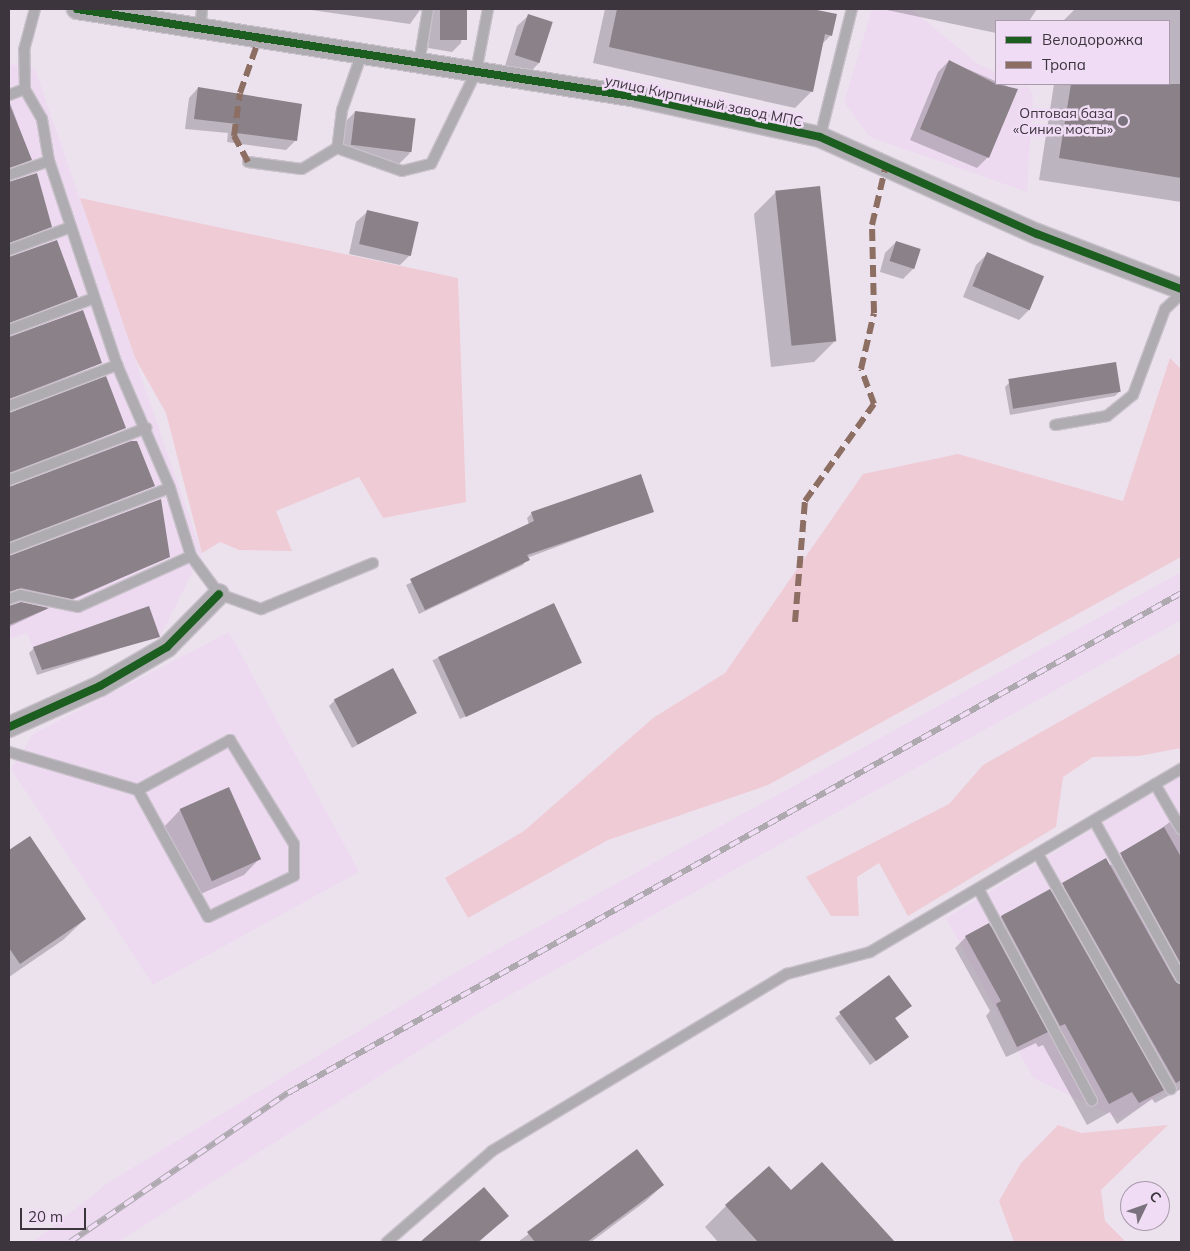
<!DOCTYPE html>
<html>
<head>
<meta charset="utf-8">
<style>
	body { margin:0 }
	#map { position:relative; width:1190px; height:1251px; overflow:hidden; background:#ece2ee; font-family:Mulish,sans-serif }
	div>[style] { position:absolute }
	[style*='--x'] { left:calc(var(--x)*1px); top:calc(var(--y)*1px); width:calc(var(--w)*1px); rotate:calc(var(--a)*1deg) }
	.built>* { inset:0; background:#eddaf0 }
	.green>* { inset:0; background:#efcbd5 }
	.shadow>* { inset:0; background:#0003; transform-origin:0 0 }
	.building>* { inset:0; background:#8b8189; transform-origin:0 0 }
	.roads { filter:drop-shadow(1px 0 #c8c0ca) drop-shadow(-1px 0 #c8c0ca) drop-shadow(0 1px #c8c0ca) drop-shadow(0 -1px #c8c0ca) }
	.lane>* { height:10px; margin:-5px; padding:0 5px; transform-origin:5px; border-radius:5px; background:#afacb1 }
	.street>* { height:20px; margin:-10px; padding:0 10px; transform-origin:10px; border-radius:10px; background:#afacb1 }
	.rail>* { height:5.5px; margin-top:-2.75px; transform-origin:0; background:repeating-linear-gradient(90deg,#f0dcf4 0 11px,#ada9af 0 22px); box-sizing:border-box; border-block:1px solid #ada9af }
	.quiet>* { height:6px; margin-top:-3px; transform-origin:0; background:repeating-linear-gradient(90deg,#8d6e63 0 12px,transparent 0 18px) }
	.cycleway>* { height:8px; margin:-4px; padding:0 4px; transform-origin:4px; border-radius:4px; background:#1b5e20 }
	.dots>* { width:14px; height:14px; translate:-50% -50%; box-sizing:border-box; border:2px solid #f0dcf4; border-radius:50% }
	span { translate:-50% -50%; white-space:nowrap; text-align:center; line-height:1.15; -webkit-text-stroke:5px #f0dcf4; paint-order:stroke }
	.street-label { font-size:14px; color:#3c353e }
	.poi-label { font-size:14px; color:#3c353e }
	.right { translate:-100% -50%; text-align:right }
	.frame { position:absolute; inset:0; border:10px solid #3c353e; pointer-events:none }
	.legend { position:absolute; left:995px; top:20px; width:175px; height:65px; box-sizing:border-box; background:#f0dcf4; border:1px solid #a899ab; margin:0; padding:6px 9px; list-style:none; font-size:15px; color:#3c353e }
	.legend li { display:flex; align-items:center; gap:10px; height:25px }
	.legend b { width:25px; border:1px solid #a899ab }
	.north { position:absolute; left:1120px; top:1181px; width:50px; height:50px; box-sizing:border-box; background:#f0dcf4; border:1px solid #a899ab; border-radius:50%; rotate:48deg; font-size:14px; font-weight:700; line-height:20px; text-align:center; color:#3c353e }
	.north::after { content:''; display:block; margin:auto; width:18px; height:22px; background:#7a727c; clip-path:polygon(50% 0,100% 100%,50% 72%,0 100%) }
	.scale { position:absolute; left:20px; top:1208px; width:66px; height:22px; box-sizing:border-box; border:2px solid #3c353e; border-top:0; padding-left:6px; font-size:15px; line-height:18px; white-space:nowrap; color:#3c353e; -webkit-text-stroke:4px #f0dcf4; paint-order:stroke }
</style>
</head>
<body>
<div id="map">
	<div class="built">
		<i style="clip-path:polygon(872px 9px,911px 9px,978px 64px,996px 72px,996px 84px,1029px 87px,1033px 95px,1027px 192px,870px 137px,844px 102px)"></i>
		<i style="clip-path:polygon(9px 64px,35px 69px,202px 553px,160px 637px,42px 670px,27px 633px,9px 639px)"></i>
		<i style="clip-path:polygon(1181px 572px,1181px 620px,480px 1012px,118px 1242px,33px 1242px,109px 1182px,456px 972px)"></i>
		<i style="clip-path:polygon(229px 632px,359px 872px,153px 985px,11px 769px,33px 734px)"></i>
		<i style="clip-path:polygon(1181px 775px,1181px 1082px,1119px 1119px,1033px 1078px,946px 918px)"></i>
	</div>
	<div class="green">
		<i style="clip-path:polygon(80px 198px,458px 278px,466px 502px,383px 518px,359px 477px,276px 511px,292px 551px,239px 550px,220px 542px,202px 553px,166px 413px,135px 358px)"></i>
		<i style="clip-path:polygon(1170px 358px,1181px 369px,1181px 557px,768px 785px,608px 840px,468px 918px,445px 878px,524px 831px,653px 718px,725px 673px,863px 474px,958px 454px,1123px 501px)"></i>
		<i style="clip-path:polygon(1181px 653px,1181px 748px,1139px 756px,1093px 757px,1063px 777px,1056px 827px,908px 916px,879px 863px,857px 877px,859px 916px,831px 916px,806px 877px,949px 804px,983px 765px)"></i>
		<i style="clip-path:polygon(1058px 1125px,1081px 1133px,1168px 1125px,1101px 1190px,1105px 1221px,1126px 1242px,1014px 1242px,999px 1201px,1021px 1163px)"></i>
	</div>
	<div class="shadow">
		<i style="clip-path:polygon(304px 9px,466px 9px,461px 43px,452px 52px,428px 48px,431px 27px,425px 26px,426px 16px,420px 10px,410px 24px)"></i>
		<i style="clip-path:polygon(605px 9px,806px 9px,835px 15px,831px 35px,822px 44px,812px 91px,795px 108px,593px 63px)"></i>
		<i style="clip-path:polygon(882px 9px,1037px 9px,1029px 21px,996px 21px,996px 33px)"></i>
		<i style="clip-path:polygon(1075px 9px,1181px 9px,1181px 202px,1039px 180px,1054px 84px,1169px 84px,1169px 21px,1063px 21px)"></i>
		<i style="clip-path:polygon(528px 16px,540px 62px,529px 73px,505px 66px,517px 26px)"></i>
		<i style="clip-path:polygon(949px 61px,1016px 90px,988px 157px,977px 168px,910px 140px,938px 72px)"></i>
		<i style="clip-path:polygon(198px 88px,296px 140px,286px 150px,227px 142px,228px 133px,185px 129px,189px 98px)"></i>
		<i style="clip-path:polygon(9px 100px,31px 159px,9px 170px)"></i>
		<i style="clip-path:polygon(355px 112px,410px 153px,399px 164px,340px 156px,344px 123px)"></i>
		<i style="clip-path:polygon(36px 174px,51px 226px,9px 245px,9px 182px)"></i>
		<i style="clip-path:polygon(776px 192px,835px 341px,814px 362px,771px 367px,754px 214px)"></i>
		<i style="clip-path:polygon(367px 212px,411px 254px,400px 265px,349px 254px,356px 222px)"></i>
		<i style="clip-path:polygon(896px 242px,914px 268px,903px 279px,880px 272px,885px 253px)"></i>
		<i style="clip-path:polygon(987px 254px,1030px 309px,1019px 320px,963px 297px,976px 265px)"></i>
		<i style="clip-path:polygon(9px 257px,11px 258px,77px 296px,9px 325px)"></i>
		<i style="clip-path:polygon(9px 336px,11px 338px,101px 363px,9px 401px)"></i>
		<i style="clip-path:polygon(1010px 382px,1120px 391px,1115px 396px,1010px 415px,1005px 387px)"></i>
		<i style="clip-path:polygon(9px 412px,11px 414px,125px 428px,9px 475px)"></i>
		<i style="clip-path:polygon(9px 486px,11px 488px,154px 486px,9px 544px)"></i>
		<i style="clip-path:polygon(652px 511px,527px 558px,523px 565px,419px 614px,406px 585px,529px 525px,527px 518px,532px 513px)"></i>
		<i style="clip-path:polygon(9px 555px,11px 557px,169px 556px,66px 603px,9px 595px)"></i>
		<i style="clip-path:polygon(21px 603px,47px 609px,9px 627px,9px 607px)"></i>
		<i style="left:553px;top:604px;width:65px;height:133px;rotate:65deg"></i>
		<i style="clip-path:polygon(158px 636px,37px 675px,29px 653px,34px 648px)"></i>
		<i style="clip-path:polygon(334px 701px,415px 713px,352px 748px,329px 706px)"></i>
		<i style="clip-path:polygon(228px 789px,260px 858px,244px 875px,196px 896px,164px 827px,180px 810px)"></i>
		<i style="clip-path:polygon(1181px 814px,1181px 1089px,1155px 1103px,1152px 1099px,1117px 1124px,1110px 1112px,1087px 1125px,1043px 1045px,1038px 1047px,1036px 1043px,1006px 1057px,986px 1016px,990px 1011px,955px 948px,966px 937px,990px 928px,1004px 914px,1109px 866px)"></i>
		<i style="clip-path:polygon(30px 837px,85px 919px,63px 940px,9px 977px,9px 852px)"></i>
		<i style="clip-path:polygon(889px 977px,905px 1011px,894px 1019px,902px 1042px,870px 1065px,835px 1018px)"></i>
		<i style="clip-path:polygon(637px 1151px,663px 1185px,646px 1201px,591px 1242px,518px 1242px)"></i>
		<i style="clip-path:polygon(822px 1164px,893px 1242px,718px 1242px,705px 1227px,726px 1206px,791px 1191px)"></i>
		<i style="clip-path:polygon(484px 1189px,507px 1216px,479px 1242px,422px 1242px)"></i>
	</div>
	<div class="building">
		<i style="left:440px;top:9px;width:27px;height:31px"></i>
		<i style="clip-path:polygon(617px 9px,812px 9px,837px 14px,832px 36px,825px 34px,813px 92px,609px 47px)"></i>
		<i style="left:528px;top:14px;width:26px;height:43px;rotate:18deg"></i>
		<i style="clip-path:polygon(949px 60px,996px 84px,1018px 89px,989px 158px,920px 129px)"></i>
		<i style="clip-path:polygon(1071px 84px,1181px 84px,1181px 178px,1059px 158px)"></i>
		<i style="clip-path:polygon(198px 87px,302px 104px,297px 141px,236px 133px,237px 124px,194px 119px)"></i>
		<i style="clip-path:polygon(9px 103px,32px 160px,9px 168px)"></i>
		<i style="left:355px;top:111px;width:61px;height:34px;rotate:7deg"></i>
		<i style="clip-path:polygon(37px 173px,52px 227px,9px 243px,9px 182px)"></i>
		<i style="left:820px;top:186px;width:156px;height:45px;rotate:84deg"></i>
		<i style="left:367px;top:210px;width:53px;height:35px;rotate:13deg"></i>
		<i style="clip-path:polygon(57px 240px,78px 297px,9px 323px,9px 257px)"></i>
		<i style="left:896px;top:241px;width:26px;height:21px;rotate:18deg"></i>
		<i style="left:987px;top:252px;width:62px;height:37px;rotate:23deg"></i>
		<i style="clip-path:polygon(83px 310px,102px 363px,9px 399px,9px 337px)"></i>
		<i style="left:1116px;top:362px;width:30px;height:109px;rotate:81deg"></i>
		<i style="clip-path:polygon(106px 376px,126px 428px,9px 473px,9px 413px)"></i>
		<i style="clip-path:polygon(131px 441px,137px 441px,155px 486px,9px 542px,9px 487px)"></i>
		<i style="clip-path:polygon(641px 474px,654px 512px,527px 555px,530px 560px,425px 610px,410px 579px,534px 521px,531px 512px)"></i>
		<i style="clip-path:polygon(161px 499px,170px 557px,72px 599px,21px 588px,9px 592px,9px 556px)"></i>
		<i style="clip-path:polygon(21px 602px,49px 608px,9px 625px,9px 606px)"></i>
		<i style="left:554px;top:603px;width:66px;height:128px;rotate:65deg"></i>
		<i style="clip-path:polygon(149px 606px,160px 637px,42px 670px,33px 647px)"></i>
		<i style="left:393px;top:668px;width:51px;height:67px;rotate:62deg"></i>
		<i style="left:229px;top:787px;width:79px;height:54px;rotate:66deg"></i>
		<i style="clip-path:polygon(1164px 827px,1181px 857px,1181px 964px,1120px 853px)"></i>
		<i style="clip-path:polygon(30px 836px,86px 919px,20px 964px,9px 948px,9px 850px)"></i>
		<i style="clip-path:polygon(1106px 858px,1175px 981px,1181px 985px,1181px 1080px,1176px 1083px,1062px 883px)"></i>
		<i style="clip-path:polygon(1050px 889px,1164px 1090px,1139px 1103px,1132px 1092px,1109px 1104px,1065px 1024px,1060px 1026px,1001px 916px)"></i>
		<i style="clip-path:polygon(989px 923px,1048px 1032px,1017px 1047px,996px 1004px,1001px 1001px,965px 936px)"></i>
		<i style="clip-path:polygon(889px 975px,912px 1006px,895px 1018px,909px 1037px,876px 1061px,839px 1012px)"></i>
		<i style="clip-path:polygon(637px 1149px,664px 1185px,587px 1242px,535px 1242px,527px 1232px)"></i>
		<i style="clip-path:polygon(822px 1162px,895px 1242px,758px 1242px,725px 1205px,769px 1166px,791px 1190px)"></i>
		<i style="clip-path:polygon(484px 1187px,509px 1216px,478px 1242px,420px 1242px)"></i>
	</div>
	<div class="roads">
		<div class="lane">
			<i style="--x:200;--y:29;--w:20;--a:-84"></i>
			<i style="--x:362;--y:53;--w:60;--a:109.3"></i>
			<i style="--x:342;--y:110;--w:38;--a:97"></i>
			<i style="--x:337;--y:148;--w:69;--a:19.5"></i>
			<i style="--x:402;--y:171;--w:30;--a:-14"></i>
			<i style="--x:431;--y:164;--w:102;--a:-63.9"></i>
			<i style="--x:476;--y:72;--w:64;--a:-79.2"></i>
			<i style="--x:419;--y:63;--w:55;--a:-80.5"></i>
			<i style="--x:9;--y:95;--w:17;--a:-21"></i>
			<i style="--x:820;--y:137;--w:132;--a:-76"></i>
			<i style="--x:248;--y:162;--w:54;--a:7.4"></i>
			<i style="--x:302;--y:169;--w:41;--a:-31"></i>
			<i style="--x:9;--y:175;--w:42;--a:-19.3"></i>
			<i style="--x:9;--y:250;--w:66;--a:-20.4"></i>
			<i style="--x:9;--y:330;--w:91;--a:-20.6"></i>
			<i style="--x:9;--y:406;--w:116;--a:-20.8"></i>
			<i style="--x:1055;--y:425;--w:53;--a:-9.8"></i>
			<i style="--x:1107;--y:416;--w:33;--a:-39"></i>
			<i style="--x:1133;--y:395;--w:92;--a:-69.6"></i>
			<i style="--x:1165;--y:309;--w:22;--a:-43"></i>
			<i style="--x:9;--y:480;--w:147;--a:-20.8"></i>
			<i style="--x:9;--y:549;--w:172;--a:-20.8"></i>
			<i style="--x:191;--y:556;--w:47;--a:53.6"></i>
			<i style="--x:219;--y:594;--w:45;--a:19.7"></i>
			<i style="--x:261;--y:609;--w:121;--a:-22.3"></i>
			<i style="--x:9;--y:599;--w:12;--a:-20"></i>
			<i style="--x:20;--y:595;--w:59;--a:11.7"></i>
			<i style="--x:78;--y:607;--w:124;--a:-24.3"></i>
			<i style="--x:191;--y:556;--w:71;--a:-107.2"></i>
			<i style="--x:170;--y:488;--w:134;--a:-113.3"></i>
			<i style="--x:117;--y:365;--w:215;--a:-108.4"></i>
			<i style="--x:49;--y:161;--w:43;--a:-99.5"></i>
			<i style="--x:42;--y:119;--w:34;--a:-120"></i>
			<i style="--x:25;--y:89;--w:39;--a:-91"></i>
			<i style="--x:24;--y:50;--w:42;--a:-75"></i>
			<i style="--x:9;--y:752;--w:134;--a:16.4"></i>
			<i style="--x:138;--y:790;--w:105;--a:-28.5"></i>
			<i style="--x:230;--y:740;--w:122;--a:58.4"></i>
			<i style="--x:294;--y:844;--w:32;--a:90"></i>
			<i style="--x:294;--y:876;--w:95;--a:154.5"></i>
			<i style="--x:208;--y:917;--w:145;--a:-118.9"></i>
			<i style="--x:1155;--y:784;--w:52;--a:60"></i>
			<i style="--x:1095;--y:822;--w:178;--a:61.1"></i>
			<i style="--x:1039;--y:856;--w:268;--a:60.5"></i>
			<i style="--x:979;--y:890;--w:239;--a:61.8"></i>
			<i style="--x:387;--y:1242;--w:139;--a:-40.9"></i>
			<i style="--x:492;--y:1151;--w:344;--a:-31"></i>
			<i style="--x:787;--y:974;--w:86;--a:-14.8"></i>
			<i style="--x:870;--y:952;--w:361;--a:-30.5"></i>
		</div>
		<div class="street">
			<i style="--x:77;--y:9;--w:567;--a:8.93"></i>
			<i style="--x:637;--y:97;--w:187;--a:12.3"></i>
			<i style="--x:820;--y:137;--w:238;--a:24.1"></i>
			<i style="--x:1037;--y:234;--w:154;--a:20.9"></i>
			<i style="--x:9;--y:727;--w:100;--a:-24.3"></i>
			<i style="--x:100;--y:686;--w:78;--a:-30.2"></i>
			<i style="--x:167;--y:647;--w:74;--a:-45.5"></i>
		</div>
	</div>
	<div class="rail">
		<i style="--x:70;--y:1242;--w:264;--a:-34.4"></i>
		<i style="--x:288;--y:1093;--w:1023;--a:-29.24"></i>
	</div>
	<div class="quiet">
		<i style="--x:248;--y:162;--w:30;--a:-118"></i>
		<i style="--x:234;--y:136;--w:43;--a:-82.1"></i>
		<i style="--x:240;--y:93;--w:57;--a:-70.6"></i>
		<i style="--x:795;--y:622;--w:121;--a:-85.3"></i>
		<i style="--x:805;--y:501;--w:119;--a:-54.6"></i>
		<i style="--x:874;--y:404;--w:37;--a:-110"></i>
		<i style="--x:861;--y:369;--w:57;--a:-76.9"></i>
		<i style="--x:874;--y:313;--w:88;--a:-91.3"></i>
		<i style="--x:872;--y:225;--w:62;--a:-76.9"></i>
	</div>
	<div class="cycleway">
		<i style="--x:77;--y:9;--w:567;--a:8.93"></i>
		<i style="--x:637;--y:97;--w:187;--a:12.3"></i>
		<i style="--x:820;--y:137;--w:238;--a:24.1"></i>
		<i style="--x:1037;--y:234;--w:154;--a:20.9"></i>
		<i style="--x:9;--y:727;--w:100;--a:-24.3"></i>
		<i style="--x:100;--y:686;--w:78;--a:-30.2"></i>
		<i style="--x:167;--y:647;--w:74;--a:-45.5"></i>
	</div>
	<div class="dots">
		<i style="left:1123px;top:121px;background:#7a727c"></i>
	</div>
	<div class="street-label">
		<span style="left:704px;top:101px;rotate:12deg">улица Кирпичный завод МПС</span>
	</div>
	<div class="poi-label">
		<span class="right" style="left:1113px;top:121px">Оптовая база<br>«Синие мосты»</span>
	</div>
	<div class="frame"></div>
	<ul class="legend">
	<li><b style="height:6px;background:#1b5e20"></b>Велодорожка</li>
	<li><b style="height:6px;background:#8d6e63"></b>Тропа</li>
	</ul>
	<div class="north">С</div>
	<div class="scale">20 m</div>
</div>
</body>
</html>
